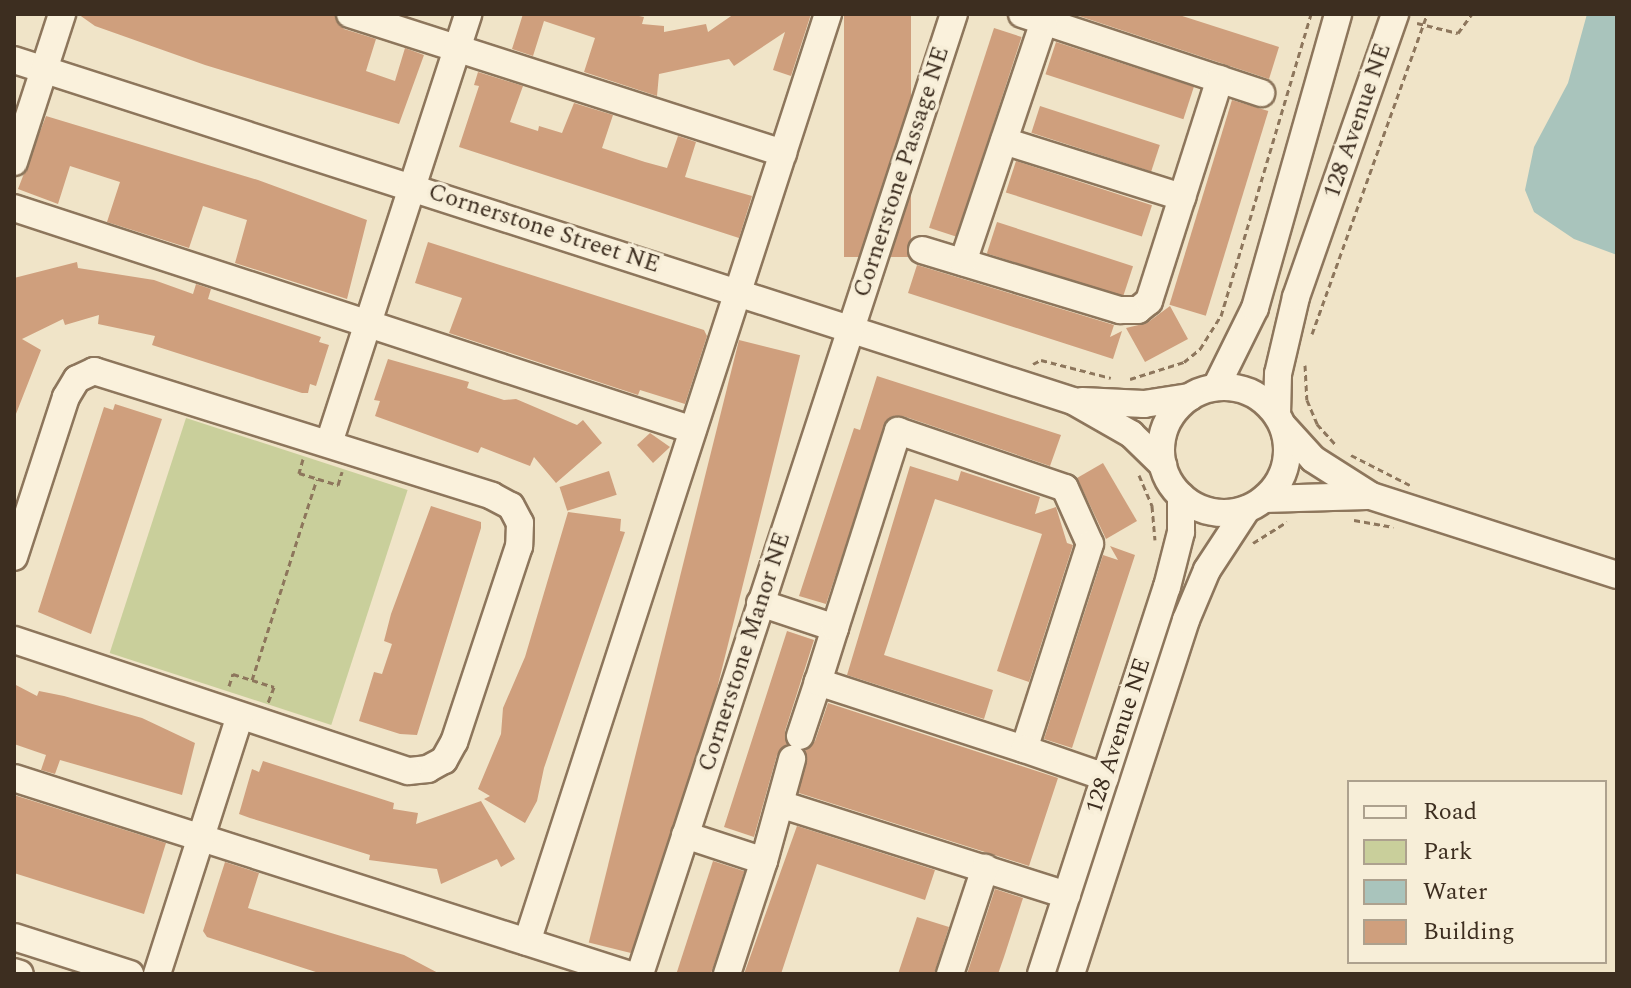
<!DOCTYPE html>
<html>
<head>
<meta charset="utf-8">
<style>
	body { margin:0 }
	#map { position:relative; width:1631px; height:988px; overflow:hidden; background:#f0e4c8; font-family:Spectral,serif }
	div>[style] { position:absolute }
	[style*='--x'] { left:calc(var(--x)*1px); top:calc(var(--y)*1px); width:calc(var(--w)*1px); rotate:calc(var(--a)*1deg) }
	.green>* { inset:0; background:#c9cf9b; transform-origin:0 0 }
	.water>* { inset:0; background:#a9c4bc }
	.building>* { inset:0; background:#cf9f7d; transform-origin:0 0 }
	.path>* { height:3px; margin-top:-1.5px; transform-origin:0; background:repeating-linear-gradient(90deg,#8d765c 0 6px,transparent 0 10px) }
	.roads { filter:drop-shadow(2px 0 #8d765c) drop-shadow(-2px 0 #8d765c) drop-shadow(0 2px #8d765c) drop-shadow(0 -2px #8d765c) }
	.minor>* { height:26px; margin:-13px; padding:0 13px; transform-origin:13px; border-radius:13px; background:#faf1dc }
	.minor>.ring { margin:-13px; padding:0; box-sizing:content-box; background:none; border:26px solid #faf1dc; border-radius:50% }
	span { translate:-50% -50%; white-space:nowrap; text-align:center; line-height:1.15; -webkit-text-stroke:7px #f7eed8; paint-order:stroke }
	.street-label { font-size:24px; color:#3d2e20 }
	.frame { position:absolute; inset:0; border:16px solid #3d2e20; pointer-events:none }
	.legend { position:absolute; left:1347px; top:780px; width:260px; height:184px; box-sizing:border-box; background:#f7eed8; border:2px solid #ada18e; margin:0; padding:10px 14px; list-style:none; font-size:24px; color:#3d2e20 }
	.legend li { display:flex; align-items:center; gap:16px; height:40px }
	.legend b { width:40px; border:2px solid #ada18e }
</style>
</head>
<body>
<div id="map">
	<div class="green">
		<i style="left:186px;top:418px;width:233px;height:247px;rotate:18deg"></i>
	</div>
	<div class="water">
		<i style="clip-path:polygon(1587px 14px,1617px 14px,1617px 255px,1574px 239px,1534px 212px,1525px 190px,1534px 147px,1568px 83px)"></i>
	</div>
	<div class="building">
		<i style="clip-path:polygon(78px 14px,334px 14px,344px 29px,376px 39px,366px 71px,395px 81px,405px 48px,424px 55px,399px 124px,205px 65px,95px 26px)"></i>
		<i style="clip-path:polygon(523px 14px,629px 14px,644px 17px,642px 24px,664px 26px,664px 32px,706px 24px,708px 32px,734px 14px,811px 14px,791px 76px,773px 70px,785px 32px,734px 66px,729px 59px,659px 74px,657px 96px,584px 72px,595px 38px,544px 21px,533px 56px,512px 49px)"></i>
		<i style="left:844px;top:14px;width:67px;height:243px"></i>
		<i style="clip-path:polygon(1073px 14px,1176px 14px,1279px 47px,1269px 79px)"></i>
		<i style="left:994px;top:28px;width:29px;height:210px;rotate:18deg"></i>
		<i style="left:1056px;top:42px;width:145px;height:34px;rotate:18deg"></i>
		<i style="clip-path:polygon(478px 72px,523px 86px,510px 122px,538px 131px,539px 126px,562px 133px,574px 103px,613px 115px,602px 148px,645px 162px,667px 168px,678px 136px,696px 142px,685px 177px,752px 196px,739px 238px,459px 147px,479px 86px,474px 85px)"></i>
		<i style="left:1232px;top:100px;width:38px;height:214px;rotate:17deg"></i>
		<i style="left:1040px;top:106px;width:126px;height:28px;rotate:18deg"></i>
		<i style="clip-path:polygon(46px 116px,258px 180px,367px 220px,347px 299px,235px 263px,247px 220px,203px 206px,189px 248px,107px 222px,120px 182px,70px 166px,58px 204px,18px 189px)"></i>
		<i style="left:1016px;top:161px;width:143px;height:33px;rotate:18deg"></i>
		<i style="left:997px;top:222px;width:143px;height:33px;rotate:18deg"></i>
		<i style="clip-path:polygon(428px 242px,704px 330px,707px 336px,685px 404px,640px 390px,638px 395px,449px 333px,462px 298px,415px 283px)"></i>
		<i style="clip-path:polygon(77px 262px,78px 268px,154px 280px,193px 294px,196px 284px,211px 289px,208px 299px,321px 337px,319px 342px,329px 345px,316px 386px,310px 384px,308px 393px,302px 393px,152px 345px,155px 336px,98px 324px,99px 315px,65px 325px,63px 319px,22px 339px,41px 350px,14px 419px,14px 278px)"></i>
		<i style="clip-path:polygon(917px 265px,1114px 325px,1110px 337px,1122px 331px,1113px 359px,908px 293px)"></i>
		<i style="clip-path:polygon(1170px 306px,1188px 339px,1145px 362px,1126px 328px,1147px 323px)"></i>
		<i style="left:739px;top:340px;width:63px;height:621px;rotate:14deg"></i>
		<i style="clip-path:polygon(388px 359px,469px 382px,467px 388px,504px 400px,516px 399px,577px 425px,583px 420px,602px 443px,556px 483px,534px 457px,530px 466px,481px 447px,478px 453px,375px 416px,380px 401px,374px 400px)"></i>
		<i style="clip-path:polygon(877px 376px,1061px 435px,1050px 466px,903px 416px,888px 419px,826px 604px,799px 596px,854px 428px,860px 430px)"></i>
		<i style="clip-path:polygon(115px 404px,162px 419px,91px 634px,38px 612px,104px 407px,113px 410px)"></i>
		<i style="clip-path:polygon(650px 433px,670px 447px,653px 463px,637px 445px)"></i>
		<i style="clip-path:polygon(1103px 463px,1137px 521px,1106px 539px,1077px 478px)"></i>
		<i style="clip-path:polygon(910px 466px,958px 481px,961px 471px,1040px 497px,1035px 514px,1056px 507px,1067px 543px,1073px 545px,1029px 682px,997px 671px,1042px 534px,935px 499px,884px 655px,993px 690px,984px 719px,847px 675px)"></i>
		<i style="left:609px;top:471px;width:25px;height:52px;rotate:72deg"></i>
		<i style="clip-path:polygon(431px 506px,481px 522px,481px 528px,417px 735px,400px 734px,359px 721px,374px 672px,382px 674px,392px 644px,384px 641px,391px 614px)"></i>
		<i style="clip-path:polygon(568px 512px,621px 519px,620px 531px,625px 532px,544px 768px,537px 801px,525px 823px,484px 799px,490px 796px,478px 789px,501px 734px,503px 708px,525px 657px)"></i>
		<i style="clip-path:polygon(1110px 546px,1135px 555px,1072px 748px,1044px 739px,1103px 555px,1118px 560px)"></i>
		<i style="clip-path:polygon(787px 631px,814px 640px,785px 731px,787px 744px,777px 755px,754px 837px,724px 827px)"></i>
		<i style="clip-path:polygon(14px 684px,37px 696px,39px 691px,64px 696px,142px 718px,195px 743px,182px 795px,60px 760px,55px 774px,41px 770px,46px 755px,14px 744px)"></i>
		<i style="clip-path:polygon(828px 703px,1058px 778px,1029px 866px,799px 793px,805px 751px,815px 741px)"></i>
		<i style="clip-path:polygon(263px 761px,394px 803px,393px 809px,418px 813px,416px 824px,481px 801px,515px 859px,501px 867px,497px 859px,441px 884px,437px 869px,369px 860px,370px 855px,250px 818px,239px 814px,252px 769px,259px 772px)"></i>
		<i style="clip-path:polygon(14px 795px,166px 843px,144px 914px,14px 873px)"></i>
		<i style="clip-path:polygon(797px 826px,935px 870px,925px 900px,817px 864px,781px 974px,744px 974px)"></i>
		<i style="left:713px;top:861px;width:33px;height:119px;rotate:18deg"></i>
		<i style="clip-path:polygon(225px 862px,259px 873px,248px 908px,404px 955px,440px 974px,322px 974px,207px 937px,203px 931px)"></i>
		<i style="clip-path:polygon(995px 889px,1023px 898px,1004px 957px,998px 974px,967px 974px)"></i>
		<i style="clip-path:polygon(917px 917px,949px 927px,934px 974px,898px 974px)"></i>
	</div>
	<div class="path">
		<i style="--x:1417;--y:23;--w:42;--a:13.7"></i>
		<i style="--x:1458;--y:33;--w:24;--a:-54"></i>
		<i style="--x:1312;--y:334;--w:340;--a:-70.2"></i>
		<i style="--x:1033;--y:364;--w:9;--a:-27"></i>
		<i style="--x:1041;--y:360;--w:72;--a:14.4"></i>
		<i style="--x:1305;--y:365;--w:35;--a:87"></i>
		<i style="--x:1307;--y:400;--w:26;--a:67"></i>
		<i style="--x:1317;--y:424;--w:27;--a:48"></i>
		<i style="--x:1130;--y:379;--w:57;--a:-17.5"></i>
		<i style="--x:1184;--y:362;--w:21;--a:-39"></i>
		<i style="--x:1200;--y:349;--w:39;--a:-58"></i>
		<i style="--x:1221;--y:316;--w:315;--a:-73.4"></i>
		<i style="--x:1351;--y:455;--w:66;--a:27"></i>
		<i style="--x:303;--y:459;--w:15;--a:106"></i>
		<i style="--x:299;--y:473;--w:41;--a:17.1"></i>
		<i style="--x:338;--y:485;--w:14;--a:-73"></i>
		<i style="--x:1139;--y:475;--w:34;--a:67"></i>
		<i style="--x:1152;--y:506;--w:34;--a:85"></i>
		<i style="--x:1354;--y:520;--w:40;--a:10"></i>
		<i style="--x:1253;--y:543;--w:40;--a:-32"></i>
		<i style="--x:252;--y:680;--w:211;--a:-72.1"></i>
		<i style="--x:229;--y:686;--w:13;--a:-72"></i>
		<i style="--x:233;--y:674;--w:43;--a:17.6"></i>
		<i style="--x:274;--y:687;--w:17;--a:111"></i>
	</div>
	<div class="roads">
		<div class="minor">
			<i style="--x:350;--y:14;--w:455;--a:17.8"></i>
			<i style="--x:1022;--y:14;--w:252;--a:18.3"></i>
			<i style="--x:14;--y:60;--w:1113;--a:17.85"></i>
			<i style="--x:1073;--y:401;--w:67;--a:29.6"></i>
			<i style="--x:1131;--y:434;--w:45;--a:44.1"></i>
			<i style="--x:1004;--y:141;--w:187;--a:17.5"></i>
			<i style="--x:14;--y:162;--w:156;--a:-72"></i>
			<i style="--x:14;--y:208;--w:714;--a:18.11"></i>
			<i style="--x:922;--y:250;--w:207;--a:16.9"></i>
			<i style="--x:1120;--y:310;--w:18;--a:0"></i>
			<i style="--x:1138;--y:310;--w:14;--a:-39"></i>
			<i style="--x:1149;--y:301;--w:233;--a:-72.3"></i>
			<i style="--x:963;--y:262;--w:254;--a:-71.4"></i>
			<i class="ring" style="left:1161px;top:387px;width:100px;height:100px"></i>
			<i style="--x:1216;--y:387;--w:88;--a:-63.7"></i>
			<i style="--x:1255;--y:308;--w:305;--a:-74.2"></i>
			<i style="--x:1082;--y:401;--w:62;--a:2.8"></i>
			<i style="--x:1144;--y:404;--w:47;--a:-8.7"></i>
			<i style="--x:1277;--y:415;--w:41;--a:-88.6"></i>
			<i style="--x:1278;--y:374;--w:79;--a:-76.8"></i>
			<i style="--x:1296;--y:297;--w:300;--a:-70.7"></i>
			<i style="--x:1284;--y:427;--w:43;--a:47.8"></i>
			<i style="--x:1313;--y:459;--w:69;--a:32.5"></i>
			<i style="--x:1371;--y:496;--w:258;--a:17.8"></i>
			<i style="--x:329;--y:443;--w:451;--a:-72"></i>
			<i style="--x:1264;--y:499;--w:103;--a:-1.7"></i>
			<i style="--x:14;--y:557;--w:168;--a:-72"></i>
			<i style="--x:66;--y:397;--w:21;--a:-59"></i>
			<i style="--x:77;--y:379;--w:19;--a:-25"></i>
			<i style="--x:94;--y:371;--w:417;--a:17.4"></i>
			<i style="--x:492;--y:496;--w:21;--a:28"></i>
			<i style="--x:511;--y:506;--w:19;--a:62"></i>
			<i style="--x:520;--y:523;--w:23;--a:92"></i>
			<i style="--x:519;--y:546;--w:206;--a:108.3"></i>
			<i style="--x:454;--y:742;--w:21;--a:119"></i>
			<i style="--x:444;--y:760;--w:18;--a:151"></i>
			<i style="--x:428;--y:769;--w:20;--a:174"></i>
			<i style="--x:408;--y:771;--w:415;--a:-161.6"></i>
			<i style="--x:760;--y:603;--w:79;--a:18.4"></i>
			<i style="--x:800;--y:736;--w:57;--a:-71.6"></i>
			<i style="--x:818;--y:682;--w:57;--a:-72.5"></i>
			<i style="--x:835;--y:628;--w:207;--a:-72.3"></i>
			<i style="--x:898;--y:431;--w:176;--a:18.8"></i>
			<i style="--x:1065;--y:488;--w:61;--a:65.9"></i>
			<i style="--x:1090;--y:544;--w:215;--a:107.8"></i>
			<i style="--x:1024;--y:749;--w:217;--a:-162"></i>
			<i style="--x:1024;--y:749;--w:86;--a:19.1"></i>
			<i style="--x:14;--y:778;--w:644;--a:17.73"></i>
			<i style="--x:783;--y:805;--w:298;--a:17.6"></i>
			<i style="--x:685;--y:835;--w:83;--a:18.2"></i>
			<i style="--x:764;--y:861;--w:106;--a:-74.6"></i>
			<i style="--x:14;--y:937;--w:122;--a:17.7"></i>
			<i style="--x:527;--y:942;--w:976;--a:-72.03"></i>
			<i style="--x:14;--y:972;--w:6;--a:18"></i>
			<i style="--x:157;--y:974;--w:271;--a:-72.2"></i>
			<i style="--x:640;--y:974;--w:1010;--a:-71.89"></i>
			<i style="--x:727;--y:974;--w:119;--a:-71.9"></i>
			<i style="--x:950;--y:974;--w:112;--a:-71.7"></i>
			<i style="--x:1041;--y:974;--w:407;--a:-72"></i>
			<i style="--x:1167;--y:587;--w:57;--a:-75.7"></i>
			<i style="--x:1181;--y:532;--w:36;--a:-90"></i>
			<i style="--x:1071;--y:974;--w:372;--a:-72"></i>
			<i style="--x:1186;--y:620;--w:54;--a:-67.2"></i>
			<i style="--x:1207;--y:570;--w:73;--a:-56.7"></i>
		</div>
	</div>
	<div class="street-label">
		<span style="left:1358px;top:121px;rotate:-71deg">128 Avenue NE</span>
		<span style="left:902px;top:172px;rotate:-72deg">Cornerstone Passage NE</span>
		<span style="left:544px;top:229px;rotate:18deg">Cornerstone Street NE</span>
		<span style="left:745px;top:652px;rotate:-72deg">Cornerstone Manor NE</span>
		<span style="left:1119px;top:736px;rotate:-72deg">128 Avenue NE</span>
	</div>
	<div class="frame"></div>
	<ul class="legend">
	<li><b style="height:10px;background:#faf1dc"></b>Road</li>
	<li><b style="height:22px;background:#c9cf9b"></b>Park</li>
	<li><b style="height:22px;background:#a9c4bc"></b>Water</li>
	<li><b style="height:22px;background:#cf9f7d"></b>Building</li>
	</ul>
</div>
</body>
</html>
